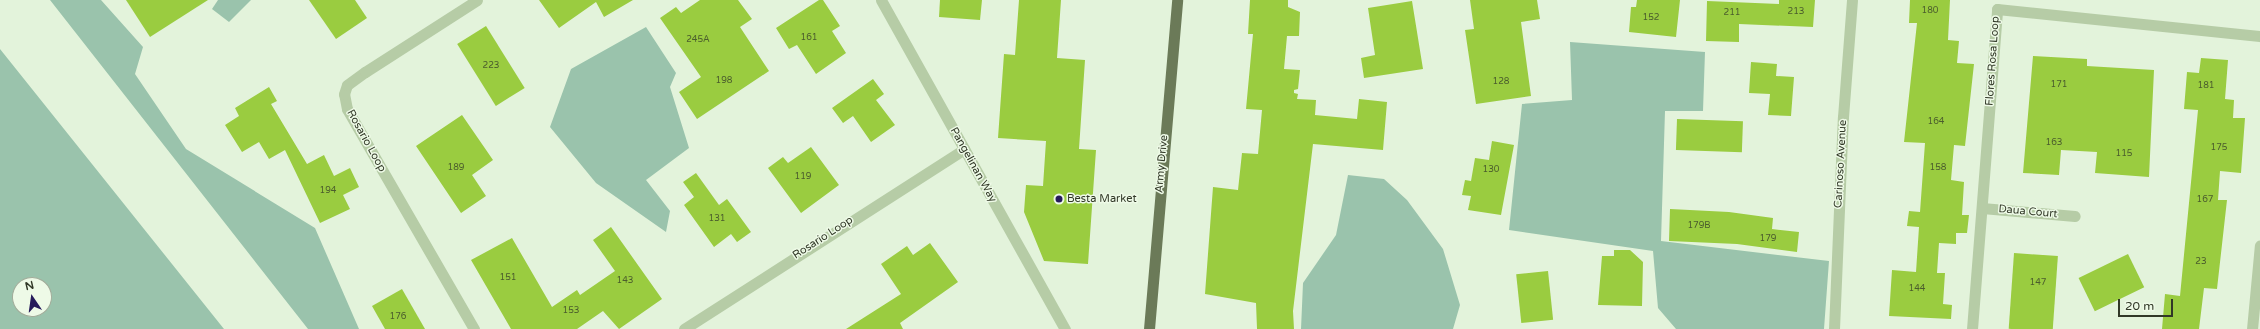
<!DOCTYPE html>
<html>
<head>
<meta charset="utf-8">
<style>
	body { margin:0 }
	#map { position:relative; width:2260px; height:329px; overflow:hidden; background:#e3f3db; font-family:"Varela Round",sans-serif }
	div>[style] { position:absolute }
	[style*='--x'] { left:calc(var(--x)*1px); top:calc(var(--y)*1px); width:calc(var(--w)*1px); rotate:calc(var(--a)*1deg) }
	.green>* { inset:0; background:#9ac3ac }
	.building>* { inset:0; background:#9acc40; transform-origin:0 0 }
	.minor>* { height:11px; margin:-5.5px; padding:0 5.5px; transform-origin:5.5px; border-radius:5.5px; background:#b6cca6 }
	.primary>* { height:11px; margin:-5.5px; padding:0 5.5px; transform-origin:5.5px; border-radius:5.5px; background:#6b7a58 }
	.dots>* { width:11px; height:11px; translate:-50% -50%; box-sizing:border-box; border:2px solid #eefae7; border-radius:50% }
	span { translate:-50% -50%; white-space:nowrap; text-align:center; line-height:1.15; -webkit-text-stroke:3px #eefae7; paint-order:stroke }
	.number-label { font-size:9px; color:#4b5d2d }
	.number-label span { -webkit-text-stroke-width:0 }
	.street-label { font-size:11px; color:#313827 }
	.poi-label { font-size:11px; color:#313827 }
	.left { translate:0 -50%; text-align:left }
	.north { position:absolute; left:12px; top:277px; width:40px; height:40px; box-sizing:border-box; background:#eefae7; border:1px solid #a2ac9a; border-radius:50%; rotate:347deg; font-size:11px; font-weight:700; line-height:16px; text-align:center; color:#313827 }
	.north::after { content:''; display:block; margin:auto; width:14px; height:18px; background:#261b5b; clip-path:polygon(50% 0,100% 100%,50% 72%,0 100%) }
	.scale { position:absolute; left:2118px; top:299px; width:55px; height:18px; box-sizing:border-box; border:2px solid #313827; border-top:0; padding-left:5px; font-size:12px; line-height:14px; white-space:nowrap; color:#313827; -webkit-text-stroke:3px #eefae7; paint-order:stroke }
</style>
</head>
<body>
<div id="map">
	<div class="green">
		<i style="clip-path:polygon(50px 0,101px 0,143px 47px,135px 74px,186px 149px,315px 228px,359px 329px,308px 329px)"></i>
		<i style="clip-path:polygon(218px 0,251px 0,229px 22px,212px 9px)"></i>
		<i style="clip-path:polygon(646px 27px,676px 73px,670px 87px,689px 148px,646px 180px,670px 211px,666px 232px,596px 183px,550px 127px,571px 69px)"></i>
		<i style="clip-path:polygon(1570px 42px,1705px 52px,1703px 111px,1665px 111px,1661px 241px,1829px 261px,1824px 329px,1676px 329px,1658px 308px,1653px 251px,1509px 230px,1522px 104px,1572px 100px)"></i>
		<i style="clip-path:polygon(evenodd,0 49px,224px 329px,0 329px,0 49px,20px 285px,44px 285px,44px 309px,20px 309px,20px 285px)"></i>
		<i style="clip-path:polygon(1348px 175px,1384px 179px,1407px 200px,1443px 249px,1460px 305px,1453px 329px,1301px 329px,1303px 283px,1336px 235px)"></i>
	</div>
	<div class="building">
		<i style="clip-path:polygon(126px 0,208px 0,150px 37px)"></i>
		<i style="clip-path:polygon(309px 0,355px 0,367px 18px,336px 39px)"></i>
		<i style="clip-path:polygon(539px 0,633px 0,604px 17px,596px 2px,559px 28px)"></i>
		<i style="clip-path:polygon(700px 0,738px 0,752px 19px,740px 27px,769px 71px,697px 119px,679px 92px,701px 77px,660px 18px,676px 7px,681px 13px)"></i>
		<i style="clip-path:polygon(819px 0,823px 0,840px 26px,832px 31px,846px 53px,816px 74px,797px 45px,789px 49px,776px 28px)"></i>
		<i style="clip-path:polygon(940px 0,982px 0,980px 20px,939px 17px)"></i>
		<i style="clip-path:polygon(1019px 0,1061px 0,1057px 58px,1085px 60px,1079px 149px,1096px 150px,1088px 264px,1044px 261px,1024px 212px,1026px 185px,1043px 186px,1046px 141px,998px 138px,1004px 54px,1015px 55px)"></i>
		<i style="clip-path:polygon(1250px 0,1288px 0,1288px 7px,1300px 12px,1299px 36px,1287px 36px,1284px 69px,1300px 70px,1298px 89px,1294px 90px,1294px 93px,1298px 94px,1297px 99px,1316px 100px,1315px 115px,1357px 119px,1359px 99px,1387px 102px,1383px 150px,1313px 144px,1293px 311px,1294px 329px,1257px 329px,1256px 303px,1205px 294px,1213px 187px,1238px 190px,1242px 153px,1258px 154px,1262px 110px,1246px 109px,1253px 34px,1248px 34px)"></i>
		<i style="clip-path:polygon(1470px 0,1537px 0,1540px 19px,1521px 22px,1531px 96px,1476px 104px,1465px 30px,1474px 29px)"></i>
		<i style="clip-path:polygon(1637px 0,1680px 0,1676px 37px,1629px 32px,1631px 7px,1636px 7px)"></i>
		<i style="clip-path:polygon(1779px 0,1815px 0,1813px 27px,1739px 24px,1739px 42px,1706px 41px,1707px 1px,1779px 4px)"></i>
		<i style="clip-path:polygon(1910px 0,1950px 0,1948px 40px,1959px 41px,1957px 63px,1974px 64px,1965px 146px,1954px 145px,1951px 180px,1964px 182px,1962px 215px,1969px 215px,1967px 233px,1956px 233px,1956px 244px,1939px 243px,1937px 273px,1945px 273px,1943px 304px,1952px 305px,1951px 319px,1889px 316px,1892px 270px,1916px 272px,1919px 227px,1907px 226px,1909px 211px,1920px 212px,1925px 143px,1904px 142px,1917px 23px,1909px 23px)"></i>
		<i style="clip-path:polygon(1412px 1px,1423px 69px,1364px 78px,1361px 58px,1375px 55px,1368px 8px)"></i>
		<i style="left:486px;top:26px;width:73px;height:34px;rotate:58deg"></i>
		<i style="clip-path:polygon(2033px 56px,2087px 59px,2087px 66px,2154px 70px,2149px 177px,2095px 173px,2097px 152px,2061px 150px,2059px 175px,2023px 173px)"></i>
		<i style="clip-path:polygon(2201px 58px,2228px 60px,2225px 99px,2234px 100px,2233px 118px,2245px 118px,2241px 173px,2220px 171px,2218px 200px,2227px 200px,2217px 289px,2204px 288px,2199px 329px,2162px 329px,2165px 294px,2180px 296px,2198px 110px,2184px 109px,2187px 72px,2199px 73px)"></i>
		<i style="clip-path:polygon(1751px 62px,1777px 64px,1776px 76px,1794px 77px,1791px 116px,1768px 115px,1770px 94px,1749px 93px)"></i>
		<i style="clip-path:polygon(873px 79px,884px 94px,876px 100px,895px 125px,871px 142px,853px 116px,843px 123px,832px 108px)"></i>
		<i style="clip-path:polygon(269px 87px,277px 101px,271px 104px,307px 164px,324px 155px,334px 176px,350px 168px,359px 187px,343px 195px,350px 209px,320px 223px,285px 150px,269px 159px,259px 142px,242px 152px,225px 125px,239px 116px,235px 108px)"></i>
		<i style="clip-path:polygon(462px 115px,493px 160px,472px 175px,486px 196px,461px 213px,416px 146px)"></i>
		<i style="left:1677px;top:119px;width:66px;height:31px;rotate:2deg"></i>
		<i style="clip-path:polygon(1492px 141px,1514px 145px,1501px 215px,1468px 210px,1471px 196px,1462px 195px,1465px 180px,1471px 181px,1475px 158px,1489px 160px)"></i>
		<i style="clip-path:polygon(811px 147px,839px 185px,801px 213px,768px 168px,783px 157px,788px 163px)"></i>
		<i style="clip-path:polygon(696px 173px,719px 205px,727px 199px,751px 232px,737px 242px,731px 234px,714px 247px,684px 205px,694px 197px,683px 182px)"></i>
		<i style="clip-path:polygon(1670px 209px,1729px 212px,1773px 218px,1772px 229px,1799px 232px,1797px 252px,1737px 244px,1669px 241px)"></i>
		<i style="clip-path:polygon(611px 227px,662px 299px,619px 329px,603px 311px,577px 329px,511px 329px,471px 260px,512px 238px,552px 307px,577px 290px,580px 295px,615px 271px,593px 240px)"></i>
		<i style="clip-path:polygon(930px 243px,958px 282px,900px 323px,903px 329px,846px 329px,901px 294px,881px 264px,907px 246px,913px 255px)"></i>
		<i style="clip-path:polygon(1614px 250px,1630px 250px,1643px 262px,1642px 306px,1598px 305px,1602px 256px,1614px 256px)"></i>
		<i style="left:2014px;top:253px;width:44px;height:76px;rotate:4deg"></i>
		<i style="left:2128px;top:254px;width:37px;height:55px;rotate:64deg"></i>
		<i style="left:1548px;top:271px;width:49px;height:32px;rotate:84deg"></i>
		<i style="clip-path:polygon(402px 289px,425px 329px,385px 329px,372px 306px)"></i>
	</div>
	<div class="minor">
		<i style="--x:881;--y:0;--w:377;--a:60.8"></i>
		<i style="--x:1982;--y:208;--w:93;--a:4.9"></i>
		<i style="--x:474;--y:329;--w:254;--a:-120"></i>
		<i style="--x:347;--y:109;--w:15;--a:-101"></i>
		<i style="--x:344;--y:94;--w:9;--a:-72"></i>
		<i style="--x:347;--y:85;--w:22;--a:-36"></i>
		<i style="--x:365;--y:72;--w:133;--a:-32.7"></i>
		<i style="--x:684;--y:329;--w:333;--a:-32.7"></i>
		<i style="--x:1834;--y:329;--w:212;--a:-87.6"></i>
		<i style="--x:1843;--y:117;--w:117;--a:-85.6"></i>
		<i style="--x:1972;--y:329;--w:321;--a:-85.5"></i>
		<i style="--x:1997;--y:9;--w:264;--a:5.9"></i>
		<i style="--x:2252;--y:329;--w:84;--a:-84.6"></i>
	</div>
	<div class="primary">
		<i style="--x:1149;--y:329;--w:330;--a:-85.1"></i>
	</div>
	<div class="dots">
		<i style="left:1059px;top:199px;background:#261b5b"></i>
	</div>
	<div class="number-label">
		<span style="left:1930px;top:11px">180</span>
		<span style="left:1796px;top:12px">213</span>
		<span style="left:1732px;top:13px">211</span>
		<span style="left:1651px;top:18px">152</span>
		<span style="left:809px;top:38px">161</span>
		<span style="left:698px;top:40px">245A</span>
		<span style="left:491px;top:66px">223</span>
		<span style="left:724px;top:81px">198</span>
		<span style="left:1501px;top:82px">128</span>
		<span style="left:2059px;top:85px">171</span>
		<span style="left:2206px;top:86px">181</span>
		<span style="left:1936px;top:122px">164</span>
		<span style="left:2054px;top:143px">163</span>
		<span style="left:2219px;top:148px">175</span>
		<span style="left:2124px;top:154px">115</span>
		<span style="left:456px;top:168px">189</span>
		<span style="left:1938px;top:168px">158</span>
		<span style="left:1491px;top:170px">130</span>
		<span style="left:803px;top:177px">119</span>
		<span style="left:328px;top:191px">194</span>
		<span style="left:2205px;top:200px">167</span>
		<span style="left:717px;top:219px">131</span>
		<span style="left:1699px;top:226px">179B</span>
		<span style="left:1768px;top:239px">179</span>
		<span style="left:2201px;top:262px">23</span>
		<span style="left:508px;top:278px">151</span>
		<span style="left:625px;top:281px">143</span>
		<span style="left:2038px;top:283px">147</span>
		<span style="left:1917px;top:289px">144</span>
		<span style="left:571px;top:311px">153</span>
		<span style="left:398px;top:317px">176</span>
	</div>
	<div class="street-label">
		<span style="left:1993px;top:61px;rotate:-86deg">Flores Rosa Loop</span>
		<span style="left:366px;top:141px;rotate:61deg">Rosario Loop</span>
		<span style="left:1162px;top:164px;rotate:-85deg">Army Drive</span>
		<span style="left:1841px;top:164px;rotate:-87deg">Carinoso Avenue</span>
		<span style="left:973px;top:165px;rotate:61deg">Pangelinan Way</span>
		<span style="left:2028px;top:212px;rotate:5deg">Daua Court</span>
		<span style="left:823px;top:238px;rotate:-33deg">Rosario Loop</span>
	</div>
	<div class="poi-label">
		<span class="left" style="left:1067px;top:199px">Besta Market</span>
	</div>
	<div class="north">N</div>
	<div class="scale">20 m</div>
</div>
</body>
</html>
